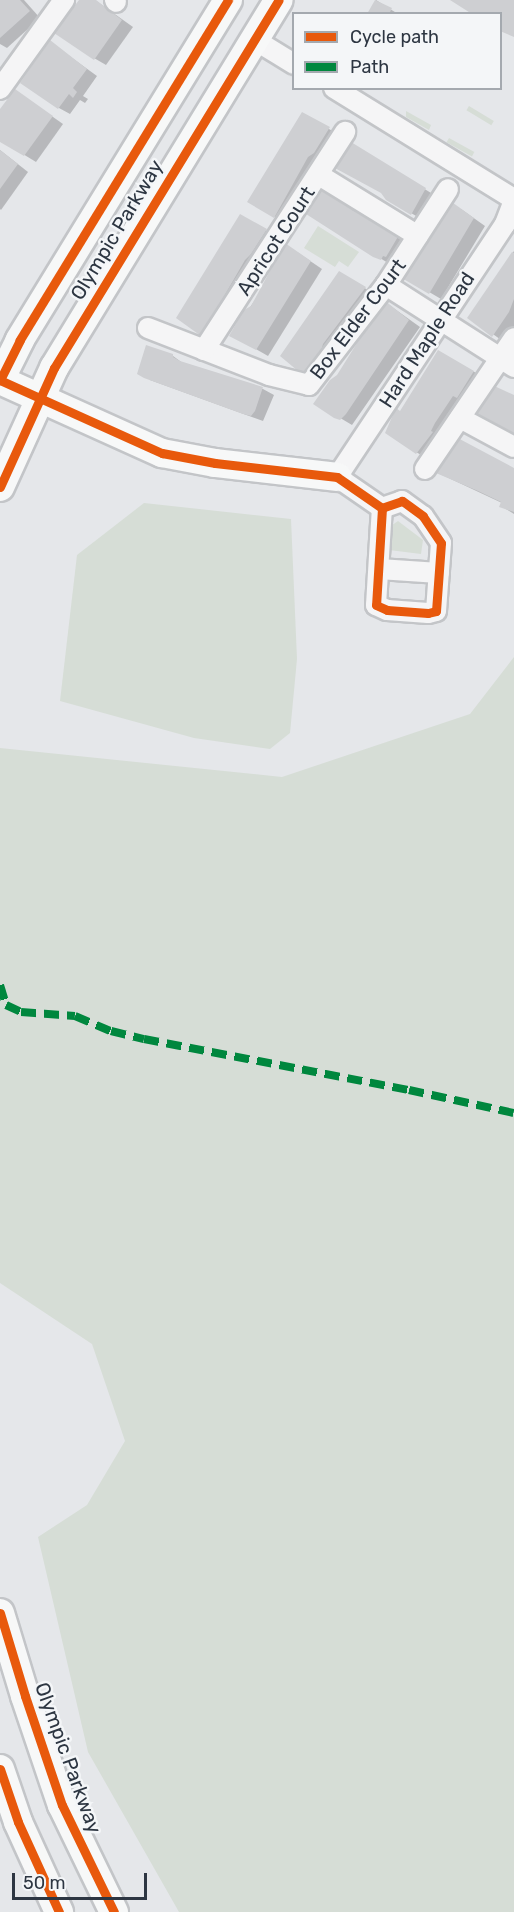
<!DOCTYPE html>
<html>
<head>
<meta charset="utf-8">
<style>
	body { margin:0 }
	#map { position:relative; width:514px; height:1912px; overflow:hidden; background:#e5e7ea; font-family:Rubik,sans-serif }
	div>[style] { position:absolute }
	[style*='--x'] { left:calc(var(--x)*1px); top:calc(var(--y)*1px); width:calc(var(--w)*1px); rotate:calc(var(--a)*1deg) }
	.green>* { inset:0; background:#d6ddd6; transform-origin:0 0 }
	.shadow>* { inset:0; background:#0003; transform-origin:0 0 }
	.building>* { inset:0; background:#cecfd2 }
	.roads { filter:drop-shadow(2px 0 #c3c5c8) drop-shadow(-2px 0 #c3c5c8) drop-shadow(0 2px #c3c5c8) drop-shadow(0 -2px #c3c5c8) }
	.street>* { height:20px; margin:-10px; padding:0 10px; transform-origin:10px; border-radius:10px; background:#f5f5f6 }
	.secondary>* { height:28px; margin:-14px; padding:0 14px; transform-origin:14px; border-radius:14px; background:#f7f8f8 }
	.quiet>* { height:8px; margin-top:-4px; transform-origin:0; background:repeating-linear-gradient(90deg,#00873e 0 15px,transparent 0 23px) }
	.cycleway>* { height:9px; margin:-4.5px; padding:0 4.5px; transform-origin:4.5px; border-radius:4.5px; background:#e8590c }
	span { translate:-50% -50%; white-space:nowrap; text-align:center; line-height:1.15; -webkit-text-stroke:5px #f4f6f8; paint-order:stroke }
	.street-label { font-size:20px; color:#2d3642 }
	.legend { position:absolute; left:292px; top:12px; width:210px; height:78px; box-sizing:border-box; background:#f4f6f8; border:2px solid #a4a9af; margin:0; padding:8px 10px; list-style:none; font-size:18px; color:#2d3642 }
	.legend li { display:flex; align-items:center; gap:12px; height:30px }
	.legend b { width:30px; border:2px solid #a4a9af }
	.scale { position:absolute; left:12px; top:1873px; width:135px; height:27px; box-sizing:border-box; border:3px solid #2d3642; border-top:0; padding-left:8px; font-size:18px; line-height:21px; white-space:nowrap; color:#2d3642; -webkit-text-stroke:4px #f4f6f8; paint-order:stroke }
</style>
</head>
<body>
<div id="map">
	<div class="green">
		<i style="left:469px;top:106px;width:29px;height:5px;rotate:31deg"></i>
		<i style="clip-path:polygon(406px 111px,431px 125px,429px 130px,406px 117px)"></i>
		<i style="left:449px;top:138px;width:29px;height:5px;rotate:29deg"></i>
		<i style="clip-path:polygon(318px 226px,359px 252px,348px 267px,339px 261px,335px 267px,304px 248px)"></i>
		<i style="clip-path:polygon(144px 503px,291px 519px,297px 659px,290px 733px,270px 749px,194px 738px,60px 701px,77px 555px)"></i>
		<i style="clip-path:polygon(398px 521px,423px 540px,421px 554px,389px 550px,388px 528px)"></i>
		<i style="clip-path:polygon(514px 657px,514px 1912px,179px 1912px,88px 1752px,38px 1537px,87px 1505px,125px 1441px,92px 1344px,0 1283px,0 748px,282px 777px,470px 714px)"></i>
	</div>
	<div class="shadow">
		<i style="clip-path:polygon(0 0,24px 0,40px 18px,7px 48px,0 44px)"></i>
		<i style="clip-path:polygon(80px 0,95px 0,133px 27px,106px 65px,94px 58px)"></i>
		<i style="clip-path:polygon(376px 0,398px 14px,368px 14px)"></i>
		<i style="clip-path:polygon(50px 42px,97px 76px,83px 96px,88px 99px,85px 103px,80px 100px,70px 114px,59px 108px)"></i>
		<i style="clip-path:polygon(26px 98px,63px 124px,36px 162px,0 140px,0 112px)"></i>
		<i style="left:303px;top:114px;width:43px;height:103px;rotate:30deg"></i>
		<i style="clip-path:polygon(351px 144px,436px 196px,423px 220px,387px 199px)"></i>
		<i style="clip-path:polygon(0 150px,28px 172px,1px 210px,0 209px)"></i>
		<i style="clip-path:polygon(332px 195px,367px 220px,409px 242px,393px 266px,308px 214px)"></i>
		<i style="clip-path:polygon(461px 209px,485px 226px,441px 299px,402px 276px,433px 235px,435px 225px)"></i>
		<i style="clip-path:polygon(240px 216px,277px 237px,202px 335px,178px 317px)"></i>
		<i style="clip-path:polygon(514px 251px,514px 327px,504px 342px,469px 317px)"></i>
		<i style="clip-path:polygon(297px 252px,322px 269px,268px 356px,231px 335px,270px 278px)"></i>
		<i style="clip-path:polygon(340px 273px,376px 295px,305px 375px)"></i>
		<i style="clip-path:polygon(385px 302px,420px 327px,352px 425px,315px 403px,338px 376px)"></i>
		<i style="clip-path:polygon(439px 352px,485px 378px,428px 459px,416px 452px,401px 413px)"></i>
		<i style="clip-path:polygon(173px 356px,184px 364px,263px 389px,274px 395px,263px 421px,150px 380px)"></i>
		<i style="clip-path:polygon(514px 469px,514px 514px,501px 506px,502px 503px,438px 473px)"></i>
	</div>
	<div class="building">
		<i style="clip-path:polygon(0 0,20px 0,30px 11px,0 38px)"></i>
		<i style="clip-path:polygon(79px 0,96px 0,122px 20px,94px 60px,54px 33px)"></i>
		<i style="clip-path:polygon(375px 0,392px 8px,389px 14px,367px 14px)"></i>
		<i style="clip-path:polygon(450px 0,514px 0,514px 37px,500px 31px,500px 14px,472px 14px)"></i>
		<i style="clip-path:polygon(50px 40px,87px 69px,73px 88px,77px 92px,73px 98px,69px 94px,58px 109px,20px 83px)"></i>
		<i style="clip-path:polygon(15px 89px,53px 116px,24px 156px,0 142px,0 109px)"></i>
		<i style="clip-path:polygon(302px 112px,330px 127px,314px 153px,308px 157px,274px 218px,247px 202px)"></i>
		<i style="clip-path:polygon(351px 142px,426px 188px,411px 215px,386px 200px,381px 193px,333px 167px)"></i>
		<i style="clip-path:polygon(0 150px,18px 164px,0 189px)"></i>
		<i style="clip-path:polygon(321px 187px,346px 203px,352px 210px,399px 235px,386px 257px,383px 256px,381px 260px,373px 257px,306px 214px)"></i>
		<i style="clip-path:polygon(449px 200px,474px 218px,429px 294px,400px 277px,432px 234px)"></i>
		<i style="clip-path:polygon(240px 214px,267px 229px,251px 254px,245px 260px,201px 336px,176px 318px)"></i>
		<i style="clip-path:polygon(285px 243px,311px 261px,256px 350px,229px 336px,244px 310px,251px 306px)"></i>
		<i style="clip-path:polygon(512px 252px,514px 253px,514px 299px,509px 312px,492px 337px,467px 318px)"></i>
		<i style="clip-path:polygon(339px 271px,366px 287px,323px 344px,321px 351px,304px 376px,280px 356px)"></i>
		<i style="clip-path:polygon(384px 300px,409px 320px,346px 414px,340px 420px,334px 418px,313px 404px,330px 380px,337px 375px)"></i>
		<i style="clip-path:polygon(146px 345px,173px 354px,173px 357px,180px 361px,263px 387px,255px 411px,251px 416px,243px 414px,144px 378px,137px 374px)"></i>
		<i style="clip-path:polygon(438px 350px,474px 371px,457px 398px,453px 396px,435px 423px,431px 431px,433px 432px,416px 454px,385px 433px,396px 408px,400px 411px)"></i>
		<i style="clip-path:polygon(490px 384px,514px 395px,514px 440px,473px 421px)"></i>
		<i style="clip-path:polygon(454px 436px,514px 468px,514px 512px,499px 507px,501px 502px,478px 491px,436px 473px)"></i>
	</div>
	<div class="roads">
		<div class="street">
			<i style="--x:115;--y:0;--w:2;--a:63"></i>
			<i style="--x:255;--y:40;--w:46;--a:31.6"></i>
			<i style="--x:334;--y:88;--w:211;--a:31.7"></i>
			<i style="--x:0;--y:89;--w:110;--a:-54.3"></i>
			<i style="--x:319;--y:175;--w:116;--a:31.6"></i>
			<i style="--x:386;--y:285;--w:152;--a:32.6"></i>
			<i style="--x:148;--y:328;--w:130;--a:21.2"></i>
			<i style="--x:269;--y:375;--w:41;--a:14"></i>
			<i style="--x:309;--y:385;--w:126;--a:-52.4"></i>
			<i style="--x:386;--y:285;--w:114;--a:-57.1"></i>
			<i style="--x:204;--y:350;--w:260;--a:-57.1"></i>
			<i style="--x:460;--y:418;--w:61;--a:28.2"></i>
			<i style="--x:425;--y:469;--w:158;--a:-55.8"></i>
			<i style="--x:382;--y:508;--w:21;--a:-19"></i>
			<i style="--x:402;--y:501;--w:26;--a:36"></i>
			<i style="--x:423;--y:516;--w:32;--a:56"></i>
			<i style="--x:441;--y:543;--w:68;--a:94.2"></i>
			<i style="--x:436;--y:611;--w:8;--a:166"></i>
			<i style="--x:428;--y:613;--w:41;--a:-175.8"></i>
			<i style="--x:387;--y:610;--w:12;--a:-156"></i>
			<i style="--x:376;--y:605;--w:97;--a:-86.5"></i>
			<i style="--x:382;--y:508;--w:55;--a:-145.4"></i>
			<i style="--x:337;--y:477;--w:304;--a:-56.4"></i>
			<i style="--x:505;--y:224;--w:25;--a:-69"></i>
			<i style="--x:379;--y:569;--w:60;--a:3.8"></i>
		</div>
		<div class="secondary">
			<i style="--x:228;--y:0;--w:399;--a:121.5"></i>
			<i style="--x:20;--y:340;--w:45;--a:116.6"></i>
			<i style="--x:0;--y:380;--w:178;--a:24.3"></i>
			<i style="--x:162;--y:453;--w:54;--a:10.7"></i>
			<i style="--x:215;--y:463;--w:123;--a:6.5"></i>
			<i style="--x:0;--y:487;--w:131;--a:-65.6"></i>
			<i style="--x:54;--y:368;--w:431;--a:-58.6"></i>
			<i style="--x:0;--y:1613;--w:87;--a:73.2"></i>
			<i style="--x:25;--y:1696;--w:115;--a:71.3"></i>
			<i style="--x:62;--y:1805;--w:119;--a:64.1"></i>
			<i style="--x:0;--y:1769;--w:56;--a:71.2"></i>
			<i style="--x:18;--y:1822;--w:99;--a:65.5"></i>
		</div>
	</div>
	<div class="quiet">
		<i style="--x:0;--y:985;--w:21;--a:73"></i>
		<i style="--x:6;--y:1005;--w:17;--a:25"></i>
		<i style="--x:21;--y:1012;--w:54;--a:4.2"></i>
		<i style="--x:75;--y:1016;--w:39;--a:23"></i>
		<i style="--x:111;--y:1031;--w:34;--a:14"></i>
		<i style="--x:144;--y:1039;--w:270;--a:10.9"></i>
		<i style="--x:409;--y:1090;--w:107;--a:12.4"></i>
	</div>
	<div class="cycleway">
		<i style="--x:228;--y:0;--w:399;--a:121.5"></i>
		<i style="--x:20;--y:340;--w:45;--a:116.6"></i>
		<i style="--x:0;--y:380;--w:178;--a:24.3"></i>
		<i style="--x:162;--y:453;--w:54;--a:10.7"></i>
		<i style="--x:215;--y:463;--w:123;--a:6.5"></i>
		<i style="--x:337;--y:477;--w:55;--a:34.6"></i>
		<i style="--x:382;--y:508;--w:97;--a:93.5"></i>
		<i style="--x:376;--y:605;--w:12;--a:24"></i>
		<i style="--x:387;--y:610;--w:41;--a:4.2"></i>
		<i style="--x:428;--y:613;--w:8;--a:-14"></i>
		<i style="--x:436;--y:611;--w:68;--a:-85.8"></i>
		<i style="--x:441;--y:543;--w:32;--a:-124"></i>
		<i style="--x:423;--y:516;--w:26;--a:-144"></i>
		<i style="--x:402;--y:501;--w:21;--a:161"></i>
		<i style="--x:0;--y:487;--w:131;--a:-65.6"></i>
		<i style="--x:54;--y:368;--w:431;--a:-58.6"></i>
		<i style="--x:0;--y:1613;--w:87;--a:73.2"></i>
		<i style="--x:25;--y:1696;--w:115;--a:71.3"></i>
		<i style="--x:62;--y:1805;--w:119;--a:64.1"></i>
		<i style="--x:0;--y:1769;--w:56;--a:71.2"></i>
		<i style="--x:18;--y:1822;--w:99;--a:65.5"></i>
	</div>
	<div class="street-label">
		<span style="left:117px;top:230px;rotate:-59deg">Olympic Parkway</span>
		<span style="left:276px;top:241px;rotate:-57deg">Apricot Court</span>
		<span style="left:358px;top:319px;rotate:-53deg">Box Elder Court</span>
		<span style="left:427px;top:340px;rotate:-57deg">Hard Maple Road</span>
		<span style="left:68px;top:1758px;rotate:70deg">Olympic Parkway</span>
	</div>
	<ul class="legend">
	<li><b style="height:8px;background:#e8590c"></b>Cycle path</li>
	<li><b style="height:8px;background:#00873e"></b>Path</li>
	</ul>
	<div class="scale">50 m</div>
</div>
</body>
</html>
